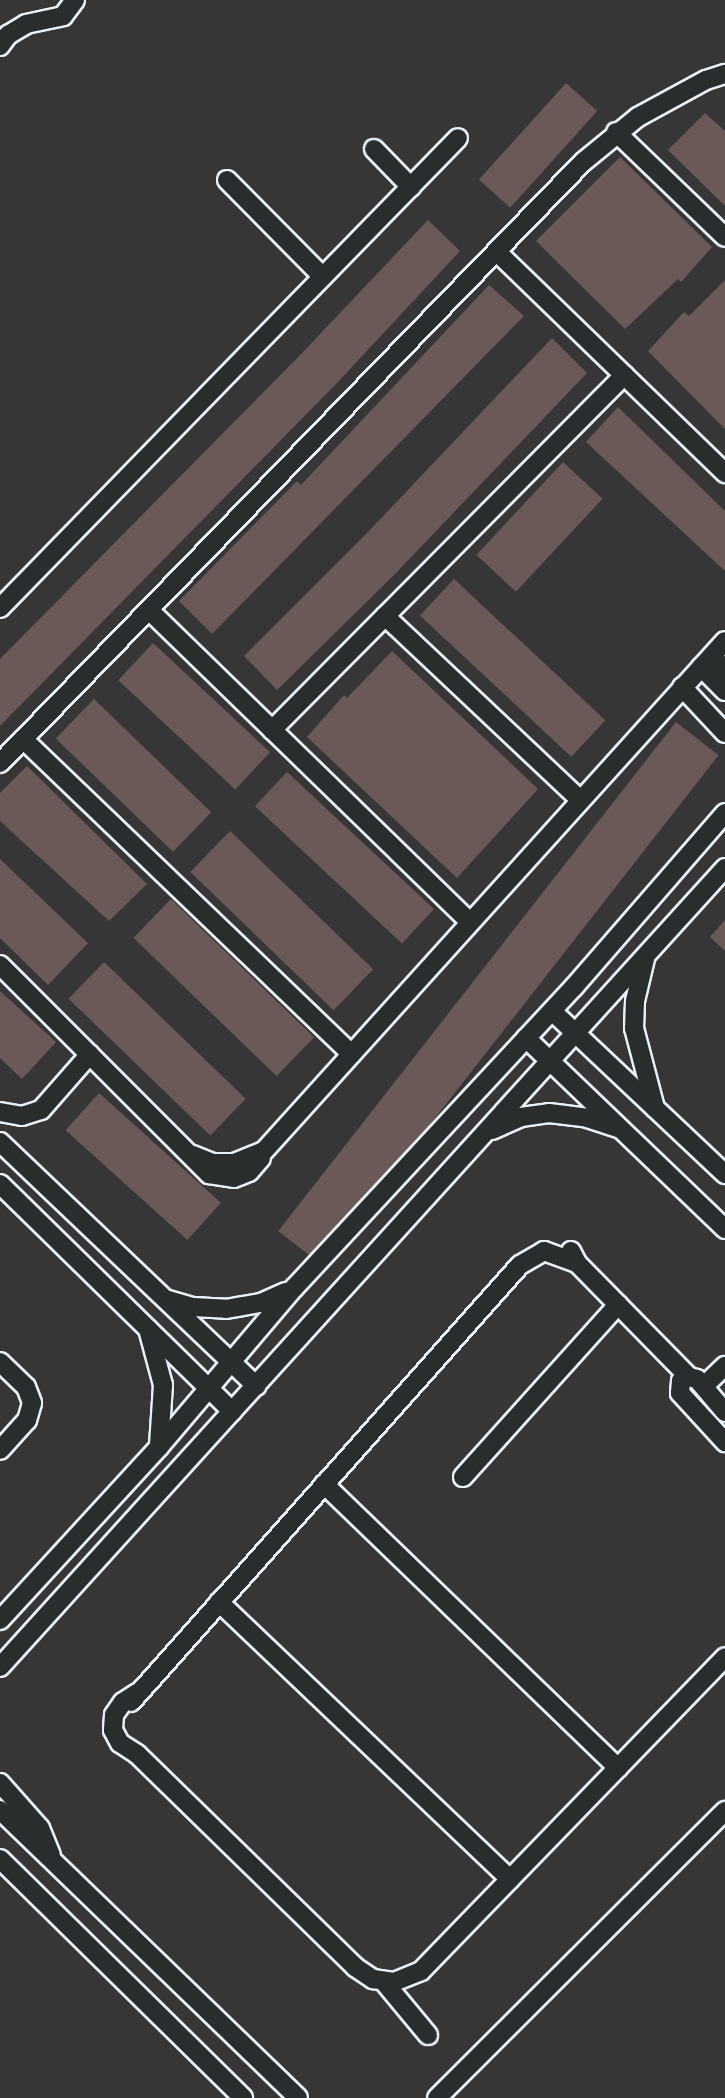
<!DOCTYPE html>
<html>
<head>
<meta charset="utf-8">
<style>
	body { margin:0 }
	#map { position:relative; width:725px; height:2098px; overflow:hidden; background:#373636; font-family:"Playpen Sans",sans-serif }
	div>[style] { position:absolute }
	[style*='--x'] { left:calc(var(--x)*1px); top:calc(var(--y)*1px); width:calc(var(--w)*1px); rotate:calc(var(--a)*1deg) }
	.building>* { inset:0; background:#6b5957; transform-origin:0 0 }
	.roads { filter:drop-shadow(2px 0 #e8f1f8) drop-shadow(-2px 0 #e8f1f8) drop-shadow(0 2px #e8f1f8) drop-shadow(0 -2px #e8f1f8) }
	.minor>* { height:18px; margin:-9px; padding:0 9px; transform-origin:9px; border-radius:9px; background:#2a2d2e }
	span { translate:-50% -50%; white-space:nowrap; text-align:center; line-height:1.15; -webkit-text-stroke:4.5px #2a2d2e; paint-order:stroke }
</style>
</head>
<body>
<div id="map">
	<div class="building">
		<i style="left:566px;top:83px;width:42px;height:130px;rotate:42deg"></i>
		<i style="clip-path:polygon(705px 113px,725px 131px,725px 206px,668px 150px)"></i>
		<i style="clip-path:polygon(620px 157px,712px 247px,681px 282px,678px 279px,625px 329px,536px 241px)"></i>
		<i style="clip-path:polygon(428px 220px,460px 251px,337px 383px,0 726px,0 659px,304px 351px)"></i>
		<i style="clip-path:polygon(725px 280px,725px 429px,648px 351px,684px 312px,689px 316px)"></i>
		<i style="clip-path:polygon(489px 285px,524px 316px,212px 634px,179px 601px,297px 481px,301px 485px)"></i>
		<i style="clip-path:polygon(552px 338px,587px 373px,395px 574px,277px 690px,244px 656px,369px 531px)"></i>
		<i style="clip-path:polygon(618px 407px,725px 511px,725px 571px,586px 442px)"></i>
		<i style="left:563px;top:462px;width:54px;height:127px;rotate:43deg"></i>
		<i style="left:454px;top:579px;width:207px;height:50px;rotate:43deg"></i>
		<i style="left:153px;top:643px;width:160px;height:51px;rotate:43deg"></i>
		<i style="clip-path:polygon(392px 651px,538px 789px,457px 878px,307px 737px,344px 695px,347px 698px)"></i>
		<i style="left:94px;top:699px;width:163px;height:55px;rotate:44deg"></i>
		<i style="left:676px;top:722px;width:54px;height:646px;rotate:38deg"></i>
		<i style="clip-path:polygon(27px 766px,147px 884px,109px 921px,0 821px,0 793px)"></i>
		<i style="left:287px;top:772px;width:201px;height:47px;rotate:43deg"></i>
		<i style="left:230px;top:831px;width:199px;height:57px;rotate:44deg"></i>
		<i style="clip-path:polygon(0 859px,88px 943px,48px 985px,0 938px)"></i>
		<i style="left:171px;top:899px;width:199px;height:54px;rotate:44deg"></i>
		<i style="clip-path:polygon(725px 920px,725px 951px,710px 937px)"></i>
		<i style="left:104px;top:962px;width:197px;height:51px;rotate:44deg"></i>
		<i style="clip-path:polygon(0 991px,56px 1042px,22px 1079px,0 1058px)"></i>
		<i style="left:99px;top:1093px;width:164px;height:50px;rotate:42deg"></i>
	</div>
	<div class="roads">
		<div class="minor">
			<i style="--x:0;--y:46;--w:14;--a:-54"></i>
			<i style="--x:8;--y:35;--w:21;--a:-31"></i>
			<i style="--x:26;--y:24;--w:38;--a:-12"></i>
			<i style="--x:63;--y:16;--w:20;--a:-53"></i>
			<i style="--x:616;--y:132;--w:151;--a:43.9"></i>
			<i style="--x:374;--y:149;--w:53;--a:45.8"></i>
			<i style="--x:227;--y:180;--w:136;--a:45.3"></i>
			<i style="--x:497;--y:252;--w:318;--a:44.1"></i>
			<i style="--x:0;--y:608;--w:656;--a:-45.74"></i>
			<i style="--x:149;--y:610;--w:448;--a:44.2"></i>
			<i style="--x:385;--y:616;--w:268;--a:43.3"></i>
			<i style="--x:712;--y:656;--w:19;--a:47"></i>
			<i style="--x:701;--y:667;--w:34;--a:45"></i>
			<i style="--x:682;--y:687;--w:63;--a:46.9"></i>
			<i style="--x:272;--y:730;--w:500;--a:-45.2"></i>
			<i style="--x:23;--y:739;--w:455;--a:43.8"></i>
			<i style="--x:0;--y:763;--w:837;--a:-45.87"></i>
			<i style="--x:583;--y:162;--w:71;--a:-39.3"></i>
			<i style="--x:638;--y:117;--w:77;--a:-28.6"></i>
			<i style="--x:706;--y:80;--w:20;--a:-18"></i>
			<i style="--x:645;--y:959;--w:43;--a:103.4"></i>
			<i style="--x:635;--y:1001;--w:27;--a:92"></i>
			<i style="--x:634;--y:1028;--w:83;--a:75.3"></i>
			<i style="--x:0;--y:965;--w:296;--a:45"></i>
			<i style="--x:209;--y:1174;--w:25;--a:9"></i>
			<i style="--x:234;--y:1178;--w:16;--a:-22"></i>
			<i style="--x:249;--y:1172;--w:18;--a:-49"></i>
			<i style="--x:552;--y:1011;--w:238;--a:43.3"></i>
			<i style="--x:526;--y:1038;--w:276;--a:43.8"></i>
			<i style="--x:0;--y:1112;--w:22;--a:10"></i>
			<i style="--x:22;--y:1116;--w:20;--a:-18"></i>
			<i style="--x:41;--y:1110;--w:74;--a:-48.8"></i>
			<i style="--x:492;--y:1130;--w:32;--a:-24"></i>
			<i style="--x:521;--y:1117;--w:28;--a:-8"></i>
			<i style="--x:549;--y:1113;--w:38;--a:7"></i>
			<i style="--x:587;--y:1118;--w:33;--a:18"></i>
			<i style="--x:0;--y:1142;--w:354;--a:43.6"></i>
			<i style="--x:193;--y:1155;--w:22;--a:22"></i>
			<i style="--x:213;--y:1163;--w:21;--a:0"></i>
			<i style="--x:234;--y:1163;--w:32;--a:-22"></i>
			<i style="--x:264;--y:1151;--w:687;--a:-47.89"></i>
			<i style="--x:0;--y:1184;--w:325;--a:44.4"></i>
			<i style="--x:571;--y:1251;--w:13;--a:63"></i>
			<i style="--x:577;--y:1263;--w:160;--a:45.5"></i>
			<i style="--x:168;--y:1300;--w:26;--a:16"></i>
			<i style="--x:193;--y:1307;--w:33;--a:3"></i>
			<i style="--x:226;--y:1309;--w:36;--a:-10"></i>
			<i style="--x:261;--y:1303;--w:27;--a:-24"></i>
			<i style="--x:148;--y:1329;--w:58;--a:75"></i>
			<i style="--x:163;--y:1385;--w:61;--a:93.8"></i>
			<i style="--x:0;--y:1362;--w:36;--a:44"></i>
			<i style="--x:26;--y:1387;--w:17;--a:69"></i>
			<i style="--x:32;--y:1403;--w:18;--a:106"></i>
			<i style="--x:27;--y:1420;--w:40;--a:132"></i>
			<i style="--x:704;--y:1386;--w:29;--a:-44"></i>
			<i style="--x:725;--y:1412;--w:43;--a:-130.3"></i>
			<i style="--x:697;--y:1379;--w:8;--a:-166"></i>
			<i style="--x:689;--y:1377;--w:9;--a:153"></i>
			<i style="--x:681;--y:1381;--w:12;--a:95"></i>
			<i style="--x:680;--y:1393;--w:67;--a:47.4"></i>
			<i style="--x:463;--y:1477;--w:232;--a:-48"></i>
			<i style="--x:324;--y:1484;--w:409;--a:44"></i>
			<i style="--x:219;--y:1602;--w:402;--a:43.6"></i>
			<i style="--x:0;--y:1620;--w:235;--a:-47.4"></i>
			<i style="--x:159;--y:1447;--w:209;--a:-49.7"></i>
			<i style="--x:294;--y:1288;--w:410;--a:-47.1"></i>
			<i style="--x:573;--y:988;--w:232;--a:-49"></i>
			<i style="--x:0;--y:1667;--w:1079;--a:-47.78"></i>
			<i style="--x:137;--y:1693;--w:17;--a:147"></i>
			<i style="--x:123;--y:1702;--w:16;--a:125"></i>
			<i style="--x:114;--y:1715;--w:15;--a:94"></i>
			<i style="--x:113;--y:1730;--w:15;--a:62"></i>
			<i style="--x:120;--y:1743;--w:20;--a:33"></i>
			<i style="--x:137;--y:1754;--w:305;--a:44.3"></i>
			<i style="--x:355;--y:1967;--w:22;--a:34"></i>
			<i style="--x:373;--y:1979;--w:21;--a:8"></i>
			<i style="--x:394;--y:1982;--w:29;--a:-22"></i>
			<i style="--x:421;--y:1971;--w:437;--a:-45.9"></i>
			<i style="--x:131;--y:1702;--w:585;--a:-48.33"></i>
			<i style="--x:520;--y:1265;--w:28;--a:-30"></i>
			<i style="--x:544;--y:1251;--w:35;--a:20"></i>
			<i style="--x:0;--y:1783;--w:60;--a:48.4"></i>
			<i style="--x:40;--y:1828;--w:29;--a:68"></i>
			<i style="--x:0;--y:1810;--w:414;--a:44"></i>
			<i style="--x:0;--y:1859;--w:341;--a:44.5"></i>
			<i style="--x:384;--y:1982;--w:69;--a:50.3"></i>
			<i style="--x:437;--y:2098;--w:407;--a:-44.9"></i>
		</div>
	</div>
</div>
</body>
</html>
